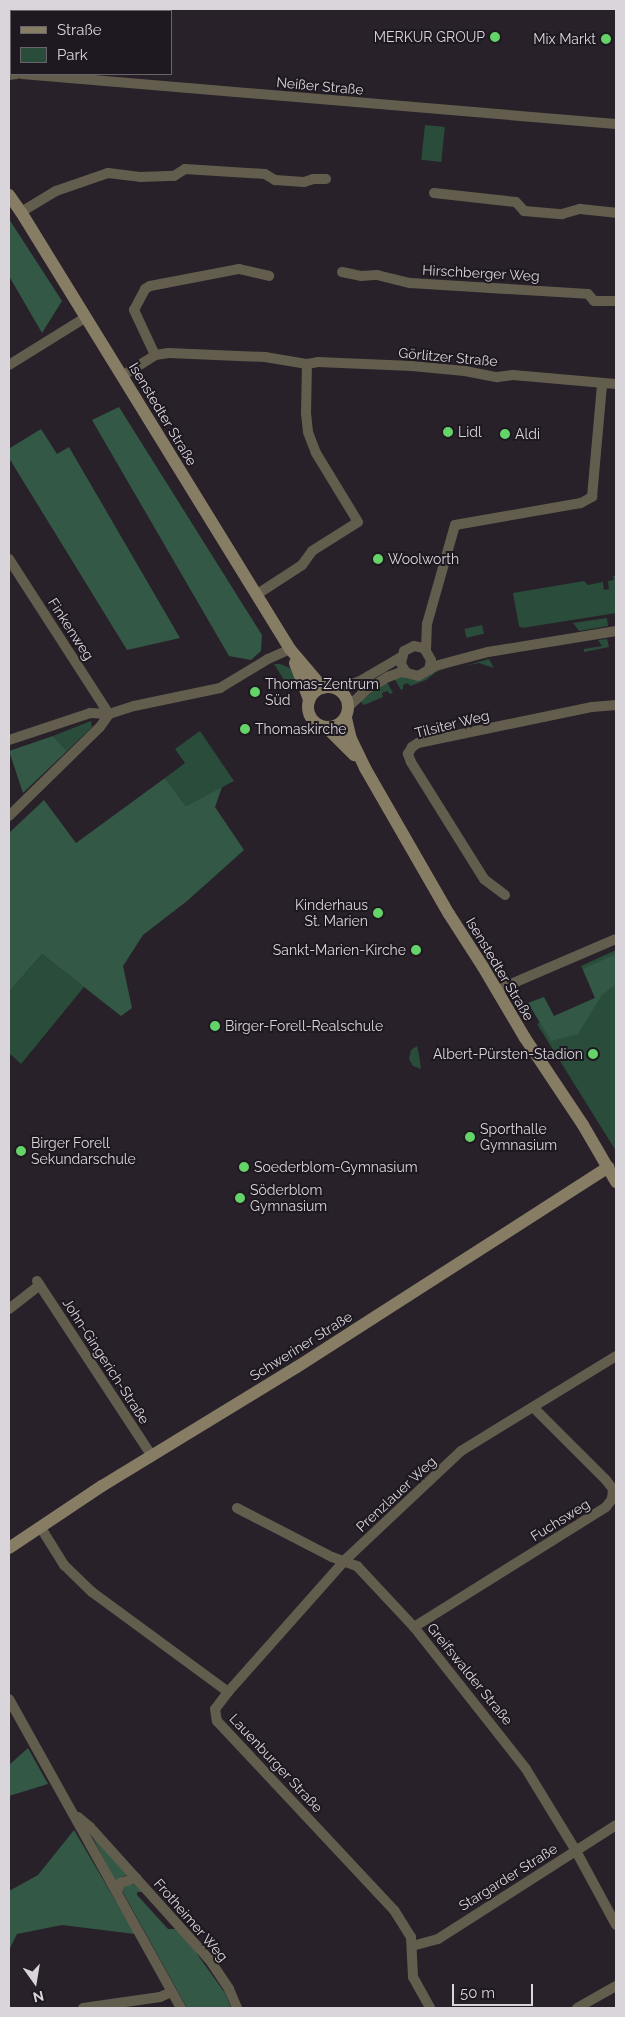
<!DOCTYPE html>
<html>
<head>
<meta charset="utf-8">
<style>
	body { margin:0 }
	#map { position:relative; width:625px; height:2017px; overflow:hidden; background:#282129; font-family:Raleway,sans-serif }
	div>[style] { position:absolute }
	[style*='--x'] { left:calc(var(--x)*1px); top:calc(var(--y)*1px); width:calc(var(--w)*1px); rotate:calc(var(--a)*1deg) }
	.green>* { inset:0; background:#294d3a; transform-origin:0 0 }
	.forest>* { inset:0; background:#335845 }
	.street>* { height:10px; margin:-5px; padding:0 5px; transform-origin:5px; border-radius:5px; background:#635d4e }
	.secondary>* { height:12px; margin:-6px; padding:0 6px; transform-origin:6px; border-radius:6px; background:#877d65 }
	.secondary>.ring { margin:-6px; padding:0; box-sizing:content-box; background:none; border:12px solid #877d65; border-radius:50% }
	.dots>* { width:14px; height:14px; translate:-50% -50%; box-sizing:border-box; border:2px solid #1e1820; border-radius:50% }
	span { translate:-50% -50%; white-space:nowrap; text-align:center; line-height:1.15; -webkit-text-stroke:4px #1e1820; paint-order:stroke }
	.poi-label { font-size:14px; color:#d9d5da }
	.right { translate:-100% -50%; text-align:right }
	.left { translate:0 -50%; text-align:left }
	.street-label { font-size:14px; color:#d9d5da }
	.frame { position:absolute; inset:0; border:10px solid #d9d5da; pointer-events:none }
	.legend { position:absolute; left:10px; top:10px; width:162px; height:65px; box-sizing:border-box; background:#1e1820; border:1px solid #69646a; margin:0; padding:6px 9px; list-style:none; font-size:15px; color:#d9d5da }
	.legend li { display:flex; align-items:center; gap:10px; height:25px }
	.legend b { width:25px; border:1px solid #69646a }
	.north { position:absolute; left:10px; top:1957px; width:50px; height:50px; -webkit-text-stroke:4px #1e1820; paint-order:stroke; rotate:167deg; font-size:14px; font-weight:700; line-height:20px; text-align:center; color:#d9d5da }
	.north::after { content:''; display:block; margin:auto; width:18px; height:22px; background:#d9d5da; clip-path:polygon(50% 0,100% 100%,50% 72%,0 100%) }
	.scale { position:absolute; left:452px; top:1984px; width:81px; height:22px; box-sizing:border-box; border:2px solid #d9d5da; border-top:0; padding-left:6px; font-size:15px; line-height:18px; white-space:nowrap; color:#d9d5da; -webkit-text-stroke:4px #1e1820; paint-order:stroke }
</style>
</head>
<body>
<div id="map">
	<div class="green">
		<i style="left:425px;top:125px;width:20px;height:35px;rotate:6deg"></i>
		<i style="clip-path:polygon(613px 576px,616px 576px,616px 613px,522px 628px,519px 626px,513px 593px,584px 581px,588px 585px,603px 582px,604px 590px,609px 589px,608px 581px,614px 580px)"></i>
		<i style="clip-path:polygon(607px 618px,608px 626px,579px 631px,573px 623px)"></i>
		<i style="left:482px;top:625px;width:9px;height:18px;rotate:77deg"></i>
		<i style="clip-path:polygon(607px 639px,609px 647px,584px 652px,584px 649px,602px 646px,598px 640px)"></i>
		<i style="clip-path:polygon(489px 659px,494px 668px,479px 663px,465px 666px)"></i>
		<i style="clip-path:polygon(274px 664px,280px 664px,290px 668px,300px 685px,291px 691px)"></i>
		<i style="clip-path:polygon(448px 668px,436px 672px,426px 680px,410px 686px,408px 683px,403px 685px,403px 689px,401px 690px,394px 678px,404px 677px,418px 681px,436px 671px)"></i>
		<i style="clip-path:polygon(387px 682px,393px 693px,389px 694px,388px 691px,382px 693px,383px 697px,364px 705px,360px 701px)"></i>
		<i style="clip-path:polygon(91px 721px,92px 727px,67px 751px,53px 736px)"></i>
		<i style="clip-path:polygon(200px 731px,234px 781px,186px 806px,165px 778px,185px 763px,175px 749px)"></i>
		<i style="clip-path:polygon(616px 950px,616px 1151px,537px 1024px,595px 998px,581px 966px)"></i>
		<i style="clip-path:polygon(42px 954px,84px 987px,21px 1064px,9px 1053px,9px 992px)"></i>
		<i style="clip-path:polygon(417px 1046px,419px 1055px,421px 1069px,413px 1066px,409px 1059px,411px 1050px)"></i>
	</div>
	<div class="forest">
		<i style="clip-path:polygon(9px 219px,62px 301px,42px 333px,9px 276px)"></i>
		<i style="clip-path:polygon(119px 407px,262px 635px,261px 651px,251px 660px,229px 656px,92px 420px)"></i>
		<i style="clip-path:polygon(41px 429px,57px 454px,69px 447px,180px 638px,127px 650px,9px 458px,9px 446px,10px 448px)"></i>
		<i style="clip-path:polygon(53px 736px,67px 751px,23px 793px,9px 751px)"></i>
		<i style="clip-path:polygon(165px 778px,186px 806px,222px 787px,215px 807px,244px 850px,187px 901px,143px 935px,123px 966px,132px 1008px,121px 1016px,42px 954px,9px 992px,9px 833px,44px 800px,76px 843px)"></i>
		<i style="clip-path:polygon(616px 954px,616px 984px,602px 995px,578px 1034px,551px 1041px,528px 1003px,544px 997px,554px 1016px,595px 998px,583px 969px)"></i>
		<i style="clip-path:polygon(28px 1748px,48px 1784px,9px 1796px,9px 1765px)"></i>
		<i style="clip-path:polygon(74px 1830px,135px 1934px,62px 1925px,17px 1934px,9px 1950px,9px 1891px,38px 1875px)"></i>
		<i style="clip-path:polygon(92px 1836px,130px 1874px,122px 1877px,116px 1884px)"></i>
		<i style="clip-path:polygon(136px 1884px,144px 1892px,137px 1892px,137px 1895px,168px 1929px,178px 1929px,197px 1950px,197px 1954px,225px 1993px,231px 2008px,187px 2008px,121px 1889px,125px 1885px)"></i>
	</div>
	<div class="street">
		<i style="--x:22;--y:74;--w:596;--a:4.81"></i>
		<i style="--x:9;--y:75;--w:8;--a:-7"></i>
		<i style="--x:434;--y:193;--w:82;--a:6.3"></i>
		<i style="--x:516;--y:202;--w:12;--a:48"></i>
		<i style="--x:524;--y:211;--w:38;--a:5"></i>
		<i style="--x:562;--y:214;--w:19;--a:-16"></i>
		<i style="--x:580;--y:209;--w:36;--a:6"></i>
		<i style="--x:21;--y:212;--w:41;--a:-31"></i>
		<i style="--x:56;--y:191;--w:55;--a:-19.1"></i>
		<i style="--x:108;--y:173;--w:32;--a:7"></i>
		<i style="--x:140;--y:177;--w:34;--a:-2"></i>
		<i style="--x:174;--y:176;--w:13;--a:-32"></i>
		<i style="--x:185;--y:169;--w:80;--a:3.6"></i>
		<i style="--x:265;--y:174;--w:12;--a:31"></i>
		<i style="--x:275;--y:180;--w:29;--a:4"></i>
		<i style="--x:304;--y:182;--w:9;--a:-18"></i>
		<i style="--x:313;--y:179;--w:13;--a:0"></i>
		<i style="--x:342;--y:272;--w:19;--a:12"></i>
		<i style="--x:361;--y:276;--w:16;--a:-4"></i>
		<i style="--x:377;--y:275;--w:34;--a:14"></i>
		<i style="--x:410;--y:283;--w:178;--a:3.5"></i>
		<i style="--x:588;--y:294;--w:9;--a:49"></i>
		<i style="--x:594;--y:301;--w:22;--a:0"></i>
		<i style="--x:155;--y:355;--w:50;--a:-115"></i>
		<i style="--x:134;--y:310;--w:24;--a:-62"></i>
		<i style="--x:145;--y:289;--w:6;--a:-31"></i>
		<i style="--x:150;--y:286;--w:91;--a:-10.8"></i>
		<i style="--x:239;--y:269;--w:31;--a:13"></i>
		<i style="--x:9;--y:365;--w:91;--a:-31.9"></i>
		<i style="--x:122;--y:376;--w:39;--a:-32"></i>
		<i style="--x:155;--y:355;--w:14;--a:-8"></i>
		<i style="--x:169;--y:353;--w:96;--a:2.4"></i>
		<i style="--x:265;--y:357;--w:43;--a:9.5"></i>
		<i style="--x:307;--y:364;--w:11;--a:-10"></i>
		<i style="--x:318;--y:362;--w:94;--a:2.4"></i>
		<i style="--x:412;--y:366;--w:53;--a:5.4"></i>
		<i style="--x:465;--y:371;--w:33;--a:11"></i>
		<i style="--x:497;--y:377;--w:16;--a:-7"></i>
		<i style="--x:513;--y:375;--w:103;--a:5"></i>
		<i style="--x:9;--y:559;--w:184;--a:57.2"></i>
		<i style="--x:256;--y:595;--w:55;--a:-33.1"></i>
		<i style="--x:302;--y:565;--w:17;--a:-54"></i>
		<i style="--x:312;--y:551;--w:54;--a:-32.2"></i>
		<i style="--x:358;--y:522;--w:81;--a:-121.3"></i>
		<i style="--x:316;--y:453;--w:22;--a:-111"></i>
		<i style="--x:308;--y:432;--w:18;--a:-96"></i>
		<i style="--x:306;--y:414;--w:50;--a:-88.9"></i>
		<i style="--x:426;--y:650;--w:26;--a:-88"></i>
		<i style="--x:427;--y:624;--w:103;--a:-74.2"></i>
		<i style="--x:455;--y:525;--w:128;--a:-9.9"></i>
		<i style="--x:581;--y:503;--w:13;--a:-29"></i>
		<i style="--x:592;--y:497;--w:113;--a:-84.9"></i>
		<i style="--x:429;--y:670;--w:10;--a:-79"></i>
		<i style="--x:431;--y:660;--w:14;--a:-120"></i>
		<i style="--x:424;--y:648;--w:10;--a:-169"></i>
		<i style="--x:414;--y:646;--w:11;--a:153"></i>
		<i style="--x:404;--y:651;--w:12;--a:104"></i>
		<i style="--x:401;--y:663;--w:5;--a:68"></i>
		<i style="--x:403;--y:668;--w:6;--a:51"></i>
		<i style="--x:407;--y:673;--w:11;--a:15"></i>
		<i style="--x:418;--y:676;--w:20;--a:-30"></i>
		<i style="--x:435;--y:666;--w:55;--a:-14.8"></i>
		<i style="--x:488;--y:652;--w:130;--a:-9.3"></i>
		<i style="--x:337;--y:689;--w:24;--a:-19"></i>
		<i style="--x:360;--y:681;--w:48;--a:-30.3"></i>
		<i style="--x:349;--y:706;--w:23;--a:-43"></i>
		<i style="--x:366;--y:690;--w:26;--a:-31"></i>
		<i style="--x:388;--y:677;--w:14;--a:-21"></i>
		<i style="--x:401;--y:672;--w:6;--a:9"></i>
		<i style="--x:9;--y:740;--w:85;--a:-18.4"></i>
		<i style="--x:90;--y:713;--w:19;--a:3"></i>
		<i style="--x:9;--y:816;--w:127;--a:-44.4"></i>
		<i style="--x:100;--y:727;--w:16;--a:-55"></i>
		<i style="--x:109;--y:714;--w:26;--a:-18"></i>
		<i style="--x:134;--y:706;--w:88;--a:-11.8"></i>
		<i style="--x:220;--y:688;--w:56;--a:-31.1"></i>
		<i style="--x:268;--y:659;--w:24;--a:-24"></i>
		<i style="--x:505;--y:895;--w:26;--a:-143"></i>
		<i style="--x:484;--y:879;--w:138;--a:-122"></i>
		<i style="--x:411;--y:762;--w:9;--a:-111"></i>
		<i style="--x:408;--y:754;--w:8;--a:-60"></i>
		<i style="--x:412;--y:747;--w:7;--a:-34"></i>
		<i style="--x:418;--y:743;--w:178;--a:-11.7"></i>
		<i style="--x:592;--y:707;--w:24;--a:-5"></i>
		<i style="--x:497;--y:990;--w:129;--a:-23.2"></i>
		<i style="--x:37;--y:1281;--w:209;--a:56.7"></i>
		<i style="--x:9;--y:1309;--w:39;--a:-38"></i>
		<i style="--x:237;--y:1508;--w:107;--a:27.3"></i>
		<i style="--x:332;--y:1557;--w:27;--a:20"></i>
		<i style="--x:357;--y:1566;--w:83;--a:46.9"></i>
		<i style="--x:414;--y:1627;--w:181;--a:51.7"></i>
		<i style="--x:526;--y:1769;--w:96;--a:58.6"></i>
		<i style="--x:576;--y:1851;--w:84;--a:61.6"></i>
		<i style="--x:41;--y:1528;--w:44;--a:58.1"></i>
		<i style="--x:64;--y:1565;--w:39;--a:44"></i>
		<i style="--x:92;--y:1592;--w:169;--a:36.3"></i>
		<i style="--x:228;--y:1692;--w:21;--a:127"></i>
		<i style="--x:215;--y:1709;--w:12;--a:81"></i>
		<i style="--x:217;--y:1721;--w:259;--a:46.9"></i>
		<i style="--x:394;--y:1910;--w:32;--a:58"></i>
		<i style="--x:411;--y:1937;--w:40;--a:87.1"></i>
		<i style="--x:413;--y:1977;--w:35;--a:61"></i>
		<i style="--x:414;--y:1627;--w:226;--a:-32"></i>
		<i style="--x:606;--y:1507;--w:10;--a:-53"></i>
		<i style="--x:612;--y:1499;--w:10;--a:-84"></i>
		<i style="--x:613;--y:1489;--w:11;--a:-128"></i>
		<i style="--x:606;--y:1480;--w:103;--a:-135"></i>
		<i style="--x:228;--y:1692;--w:176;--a:-48.4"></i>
		<i style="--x:345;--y:1560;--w:159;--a:-43.2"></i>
		<i style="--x:461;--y:1451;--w:182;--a:-31.5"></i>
		<i style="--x:9;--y:1699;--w:354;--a:60.9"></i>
		<i style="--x:78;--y:1817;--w:16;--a:40"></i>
		<i style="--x:90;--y:1827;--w:178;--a:48"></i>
		<i style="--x:209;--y:1959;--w:36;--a:56"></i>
		<i style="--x:229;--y:1989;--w:21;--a:67"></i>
		<i style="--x:117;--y:1892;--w:9;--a:-72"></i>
		<i style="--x:120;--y:1883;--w:17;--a:-17"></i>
		<i style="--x:412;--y:1946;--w:27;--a:-15"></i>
		<i style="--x:438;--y:1939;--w:211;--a:-32.6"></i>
		<i style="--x:83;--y:2008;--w:78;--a:-8.1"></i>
		<i style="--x:160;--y:1997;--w:12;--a:-24"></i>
		<i style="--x:577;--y:2008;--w:45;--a:-29.4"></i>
	</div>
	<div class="secondary">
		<i style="--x:9;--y:195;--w:21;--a:55"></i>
		<i style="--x:21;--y:212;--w:513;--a:58.39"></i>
		<i style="--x:290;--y:649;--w:51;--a:49.8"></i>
		<i style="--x:295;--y:663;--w:40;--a:69"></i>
		<i class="ring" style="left:308px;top:687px;width:28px;height:28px"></i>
		<i style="--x:346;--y:718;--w:22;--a:77"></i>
		<i style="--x:351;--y:739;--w:32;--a:64"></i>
		<i style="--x:365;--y:768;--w:168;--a:60.1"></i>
		<i style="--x:449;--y:914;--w:63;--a:57.3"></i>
		<i style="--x:483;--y:967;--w:82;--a:59.4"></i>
		<i style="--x:525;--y:1038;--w:105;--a:56.3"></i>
		<i style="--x:583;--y:1125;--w:66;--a:59.9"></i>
		<i style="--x:326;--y:727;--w:40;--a:45"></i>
		<i style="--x:9;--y:1548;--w:112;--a:-33.7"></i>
		<i style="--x:102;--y:1486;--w:228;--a:-31.4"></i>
		<i style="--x:297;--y:1367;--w:370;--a:-32.7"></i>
	</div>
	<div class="dots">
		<i style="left:495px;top:37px;background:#64d468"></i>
		<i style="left:606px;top:39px;background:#64d468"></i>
		<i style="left:448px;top:432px;background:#64d468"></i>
		<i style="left:505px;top:434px;background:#64d468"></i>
		<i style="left:378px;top:559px;background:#64d468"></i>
		<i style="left:255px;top:692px;background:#64d468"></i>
		<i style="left:245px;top:729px;background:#64d468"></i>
		<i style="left:378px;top:913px;background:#64d468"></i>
		<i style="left:416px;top:950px;background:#64d468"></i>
		<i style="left:215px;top:1026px;background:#64d468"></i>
		<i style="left:593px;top:1054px;background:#64d468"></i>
		<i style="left:470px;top:1137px;background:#64d468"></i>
		<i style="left:21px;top:1151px;background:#64d468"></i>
		<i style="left:244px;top:1167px;background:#64d468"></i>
		<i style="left:240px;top:1198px;background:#64d468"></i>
	</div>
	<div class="poi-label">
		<span class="right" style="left:485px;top:37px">MERKUR GROUP</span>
		<span class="right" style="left:596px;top:39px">Mix Markt</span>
		<span class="left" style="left:458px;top:432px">Lidl</span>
		<span class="left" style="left:515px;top:434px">Aldi</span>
		<span class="left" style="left:388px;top:559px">Woolworth</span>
		<span class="left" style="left:265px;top:692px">Thomas-Zentrum<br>Süd</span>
		<span class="left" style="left:255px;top:729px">Thomaskirche</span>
		<span class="right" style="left:368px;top:913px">Kinderhaus<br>St. Marien</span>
		<span class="right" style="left:406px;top:950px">Sankt-Marien-Kirche</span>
		<span class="left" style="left:225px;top:1026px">Birger-Forell-Realschule</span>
		<span class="right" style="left:583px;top:1054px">Albert-Pürsten-Stadion</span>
		<span class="left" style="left:480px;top:1137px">Sporthalle<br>Gymnasium</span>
		<span class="left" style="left:31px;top:1151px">Birger Forell<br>Sekundarschule</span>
		<span class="left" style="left:254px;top:1167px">Soederblom-Gymnasium</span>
		<span class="left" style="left:250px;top:1198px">Söderblom<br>Gymnasium</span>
	</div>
	<div class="street-label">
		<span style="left:320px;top:86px;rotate:5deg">Neißer Straße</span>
		<span style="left:481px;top:273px;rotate:3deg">Hirschberger Weg</span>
		<span style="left:448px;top:357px;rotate:5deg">Görlitzer Straße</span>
		<span style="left:163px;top:414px;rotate:59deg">Isenstedter Straße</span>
		<span style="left:71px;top:629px;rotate:57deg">Finkenweg</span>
		<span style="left:452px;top:724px;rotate:-14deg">Tilsiter Weg</span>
		<span style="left:500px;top:969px;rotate:59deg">Isenstedter Straße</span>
		<span style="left:301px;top:1346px;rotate:-32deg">Schweriner Straße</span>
		<span style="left:106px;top:1361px;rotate:57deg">John-Gingerich-Straße</span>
		<span style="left:396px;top:1494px;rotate:-43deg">Prenzlauer Weg</span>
		<span style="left:560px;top:1520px;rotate:-32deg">Fuchsweg</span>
		<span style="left:470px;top:1674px;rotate:51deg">Greifswalder Straße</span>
		<span style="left:276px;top:1763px;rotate:47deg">Lauenburger Straße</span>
		<span style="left:508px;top:1877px;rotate:-32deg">Stargarder Straße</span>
		<span style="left:191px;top:1920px;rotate:49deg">Frotheimer Weg</span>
	</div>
	<div class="frame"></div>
	<ul class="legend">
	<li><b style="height:6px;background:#877d65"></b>Straße</li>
	<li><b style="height:14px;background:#294d3a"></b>Park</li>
	</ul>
	<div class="north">N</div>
	<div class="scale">50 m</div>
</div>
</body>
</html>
